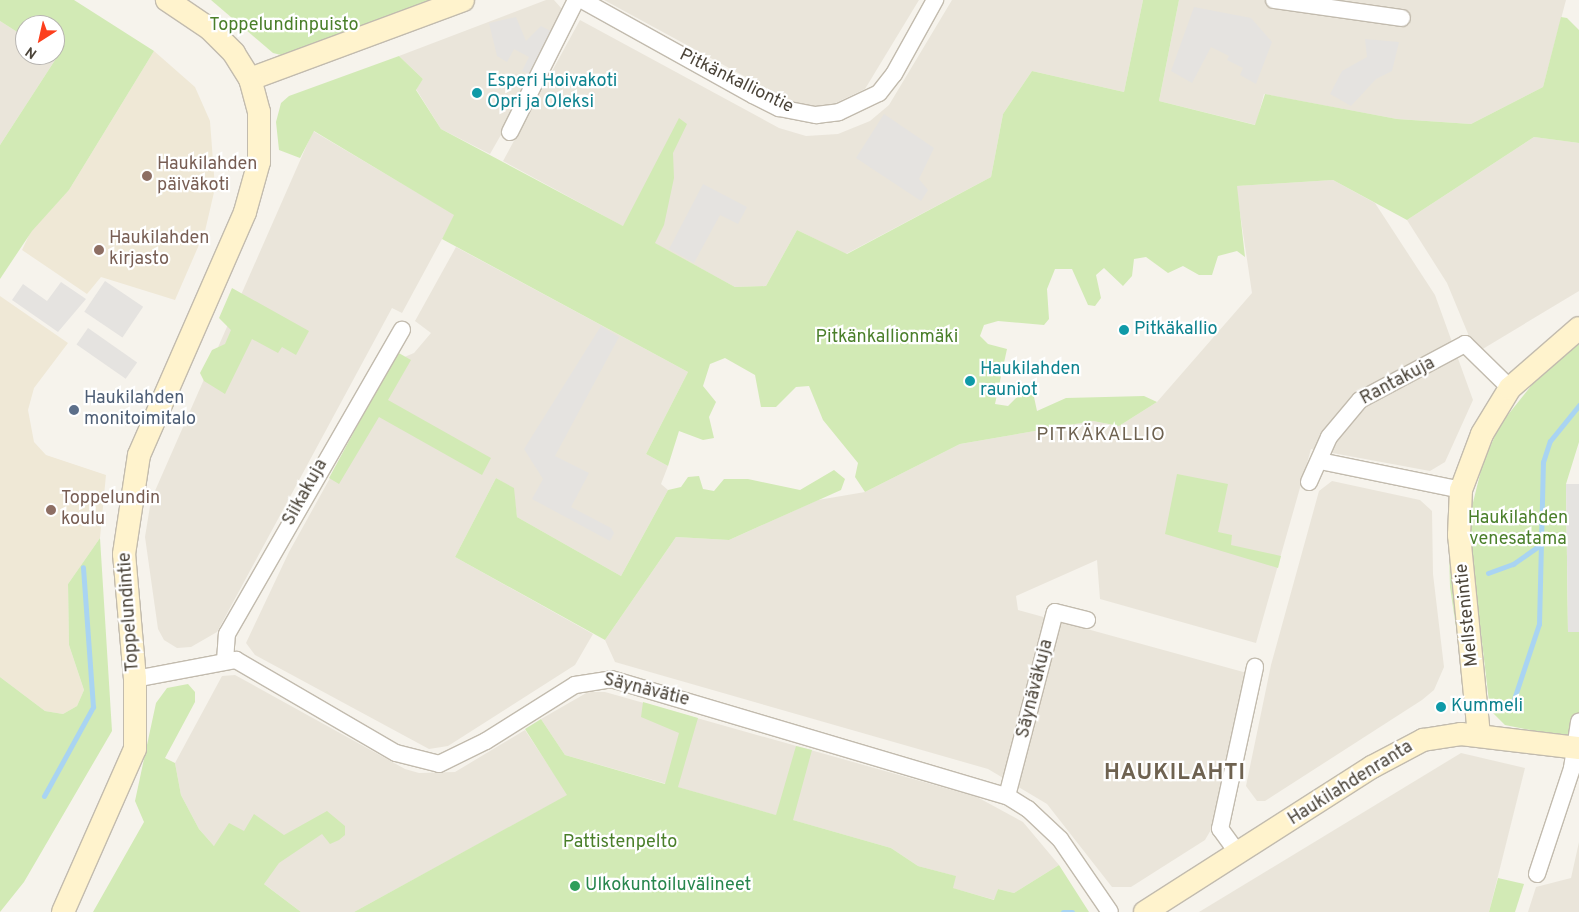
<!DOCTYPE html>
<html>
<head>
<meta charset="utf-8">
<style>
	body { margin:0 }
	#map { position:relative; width:1579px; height:912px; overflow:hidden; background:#f6f3ec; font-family:Overpass,sans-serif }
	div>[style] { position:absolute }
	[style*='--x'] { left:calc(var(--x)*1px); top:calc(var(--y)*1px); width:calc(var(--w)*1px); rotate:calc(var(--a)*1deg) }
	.residential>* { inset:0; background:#eae5da }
	.education>* { inset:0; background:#efe8d6 }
	.green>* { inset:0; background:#d2eab5 }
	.parking>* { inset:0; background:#e5e3e0; transform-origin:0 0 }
	.stream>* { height:5px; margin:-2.5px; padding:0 2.5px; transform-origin:2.5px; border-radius:2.5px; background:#a9d4f2 }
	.roads { filter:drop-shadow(1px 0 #c2bbae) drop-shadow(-1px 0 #c2bbae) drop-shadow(0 1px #c2bbae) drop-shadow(0 -1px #c2bbae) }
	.street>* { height:16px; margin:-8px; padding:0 8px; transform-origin:8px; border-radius:8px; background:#fff }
	.secondary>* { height:22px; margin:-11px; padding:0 11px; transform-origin:11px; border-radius:11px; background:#fff3cd }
	.dots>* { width:14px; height:14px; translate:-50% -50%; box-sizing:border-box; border:2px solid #fff; border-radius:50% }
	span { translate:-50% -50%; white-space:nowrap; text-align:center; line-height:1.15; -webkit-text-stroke:4.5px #fff; paint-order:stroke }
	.park-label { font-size:18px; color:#4a7f2a }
	.street-label { font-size:18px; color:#4b4439 }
	.culture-label { font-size:18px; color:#0d838f }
	.left { translate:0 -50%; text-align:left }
	.education-label { font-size:18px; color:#785e54 }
	.service-label { font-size:18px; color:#4e5e75 }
	.leisure-label { font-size:18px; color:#27864d }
	.neighbourhood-label { font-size:19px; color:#6e6250; letter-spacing:1px }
	.district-label { font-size:22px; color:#6e6250; font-weight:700; letter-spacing:1px }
	.north { position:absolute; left:15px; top:15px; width:50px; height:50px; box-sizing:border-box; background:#fff; border:1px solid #b7b4b0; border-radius:50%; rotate:215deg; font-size:14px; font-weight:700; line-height:20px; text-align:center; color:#4b4439 }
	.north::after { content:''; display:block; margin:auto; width:18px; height:22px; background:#fc3f1d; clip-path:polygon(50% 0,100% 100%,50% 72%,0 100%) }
</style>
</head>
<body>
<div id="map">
	<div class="residential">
		<i style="clip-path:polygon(546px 0,554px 0,562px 9px,558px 35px,490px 154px,441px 129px,416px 89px,423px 79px,399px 56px)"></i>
		<i style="clip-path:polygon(604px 0,919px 0,865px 89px,829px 106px,810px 107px,790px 101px)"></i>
		<i style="clip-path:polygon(952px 0,1143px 0,1124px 92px,1032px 71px,1003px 114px,991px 177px,846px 254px,797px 230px,766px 286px,735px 287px,503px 161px,580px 20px,779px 128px,806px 136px,838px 134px,870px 121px,889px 105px)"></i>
		<i style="clip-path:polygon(1179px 0,1566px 0,1543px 87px,1471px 124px,1397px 119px,1264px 94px,1256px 125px,1159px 101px)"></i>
		<i style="clip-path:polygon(0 21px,25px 37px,25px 55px,57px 57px,0 145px)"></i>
		<i style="clip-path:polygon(313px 131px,455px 215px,402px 313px,392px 308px,217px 632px,191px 647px,177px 648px,164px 640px,158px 629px,145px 537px,151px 500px)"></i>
		<i style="clip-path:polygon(1534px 137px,1579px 143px,1579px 291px,1476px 353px,1447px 283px,1407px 220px)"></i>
		<i style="clip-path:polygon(1333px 180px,1375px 203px,1435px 295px,1473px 400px,1445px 462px,1430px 471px,1311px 449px,1256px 643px,1100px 599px,1097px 560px,1016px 596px,1018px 610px,1247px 673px,1216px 821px,1205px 840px,1131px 887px,1112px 887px,1047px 804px,988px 769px,615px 662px,605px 640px,676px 537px,729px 540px,818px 500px,865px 492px,960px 444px,1093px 421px,1119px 426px,1157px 402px,1252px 293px,1236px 186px)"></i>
		<i style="clip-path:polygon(456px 247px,688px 372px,646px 454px,668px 466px,661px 484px,668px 490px,621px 576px,517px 517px,513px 488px,496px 478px,455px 557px,593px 634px,575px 665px,448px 746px,429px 749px,255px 655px,246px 643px,289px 552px,395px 361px,414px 353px,431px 333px,415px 321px)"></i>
		<i style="clip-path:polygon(1332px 481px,1420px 500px,1432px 511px,1433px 574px,1444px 667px,1434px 690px,1422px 700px,1265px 801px,1257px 801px,1246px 786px,1271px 665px,1319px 491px)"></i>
		<i style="clip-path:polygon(235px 675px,405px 769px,419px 773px,455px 772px,525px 730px,568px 795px,354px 912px,301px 912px,214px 846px,199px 829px,181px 795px,175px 763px,222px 676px)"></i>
		<i style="clip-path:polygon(588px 692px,605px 692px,977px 797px,1023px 822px,1059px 865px,1014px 893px,998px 889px,995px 900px,952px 888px,955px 876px,918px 866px,891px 848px,565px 755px,541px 719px)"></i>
		<i style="clip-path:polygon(1461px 753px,1525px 768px,1489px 912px,1199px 912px)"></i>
		<i style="clip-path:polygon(1579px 842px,1579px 912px,1528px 912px,1536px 887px,1571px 878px)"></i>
	</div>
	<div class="education">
		<i style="clip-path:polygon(154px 51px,195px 87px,210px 121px,215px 188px,205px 231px,175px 300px,101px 277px,87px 294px,22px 250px,31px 231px,69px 190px)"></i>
		<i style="clip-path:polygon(0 296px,68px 343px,34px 388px,28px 410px,34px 442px,46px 455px,106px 475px,100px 538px,68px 584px,69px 645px,84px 690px,77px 706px,63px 714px,45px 711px,0 677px)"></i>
	</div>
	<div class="green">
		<i style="clip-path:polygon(0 0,74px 0,154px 51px,69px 190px,32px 231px,0 279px,0 145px,57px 57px,55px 25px,25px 25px,25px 37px,0 21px)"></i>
		<i style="clip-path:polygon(211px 0,436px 0,281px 55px,273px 53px)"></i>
		<i style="clip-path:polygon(1143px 0,1179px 0,1159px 101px,1255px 125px,1265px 94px,1397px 119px,1471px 124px,1543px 87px,1561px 17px,1567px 18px,1579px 30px,1579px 143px,1534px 137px,1407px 220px,1333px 180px,1237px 186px,1245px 257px,1237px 251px,1218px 256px,1212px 275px,1199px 275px,1183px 266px,1168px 273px,1146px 257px,1134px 259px,1132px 276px,1123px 286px,1104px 268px,1096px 275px,1101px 298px,1095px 306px,1088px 305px,1072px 269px,1055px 269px,1047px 289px,1049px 319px,1044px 325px,998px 321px,984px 325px,980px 336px,988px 344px,1007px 349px,995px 404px,1008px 406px,1031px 383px,1037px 411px,1066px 398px,1144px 396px,1157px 402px,1119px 426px,1093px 421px,960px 444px,865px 492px,855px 477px,858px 463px,823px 420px,809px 386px,796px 387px,776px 407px,761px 407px,755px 375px,725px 358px,710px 364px,703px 386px,716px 402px,709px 417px,714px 438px,703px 440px,679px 431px,668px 466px,646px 454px,688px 372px,442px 239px,454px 215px,314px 131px,300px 158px,279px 150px,276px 122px,281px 103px,289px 96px,399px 56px,423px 79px,416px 90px,441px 129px,623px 226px,679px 118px,687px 124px,673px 153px,674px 178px,664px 225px,655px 243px,735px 287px,766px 286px,797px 230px,847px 254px,991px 177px,1003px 114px,1032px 71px,1124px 92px)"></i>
		<i style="clip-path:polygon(232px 288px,309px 331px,296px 355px,282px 347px,278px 353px,252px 339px,225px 394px,204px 381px,200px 373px,212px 350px,225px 344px,231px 330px,219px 318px)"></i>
		<i style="clip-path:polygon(1579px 341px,1579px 442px,1566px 484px,1568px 632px,1579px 632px,1579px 740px,1505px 725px,1490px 710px,1468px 523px,1482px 466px,1499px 426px,1531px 386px)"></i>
		<i style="clip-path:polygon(397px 352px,411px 360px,388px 400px,491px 458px,482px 475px,379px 417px,339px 484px,329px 478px)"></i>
		<i style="clip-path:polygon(834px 470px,845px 479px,841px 490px,729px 540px,676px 537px,605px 640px,455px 557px,496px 478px,514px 488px,517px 517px,621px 576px,668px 490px,681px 487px,688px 477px,699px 476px,703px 489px,714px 491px,724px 479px,748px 479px,800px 490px)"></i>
		<i style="clip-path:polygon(1177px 474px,1228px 484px,1218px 532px,1232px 535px,1231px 545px,1281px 556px,1278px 568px,1165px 534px)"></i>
		<i style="clip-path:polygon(1448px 514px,1453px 514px,1463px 674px,1450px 587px)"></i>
		<i style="clip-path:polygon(100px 538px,112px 731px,24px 882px,0 912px,0 677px,45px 711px,63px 714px,77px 706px,84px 690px,69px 645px,68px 584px)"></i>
		<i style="clip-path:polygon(188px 684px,195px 692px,195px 702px,165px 758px,175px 763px,181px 795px,199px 829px,214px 846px,229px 823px,244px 831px,254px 814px,284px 835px,327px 811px,345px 826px,345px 835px,339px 840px,330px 844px,322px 834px,279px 863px,264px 884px,301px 912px,93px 912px,144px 822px,135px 801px,156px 703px,167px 688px)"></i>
		<i style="clip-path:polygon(643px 702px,698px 718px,678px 787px,776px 815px,796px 746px,812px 750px,793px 820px,891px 848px,918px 866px,956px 876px,953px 888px,994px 900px,998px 889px,1014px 893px,1059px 865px,1089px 912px,354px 912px,567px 795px,525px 729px,541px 719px,565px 755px,665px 784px,679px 733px,641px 717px)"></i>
		<i style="clip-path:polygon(1498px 878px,1524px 884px,1515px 912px,1489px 912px)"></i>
	</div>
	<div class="parking">
		<i style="clip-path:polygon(1194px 7px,1251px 18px,1272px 42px,1256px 84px,1240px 75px,1243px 68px,1227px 60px,1229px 56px,1211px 47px,1192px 83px,1171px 71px)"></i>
		<i style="clip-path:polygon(516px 17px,526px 41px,541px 26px,558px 35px,535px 77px,522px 71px,529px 57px,514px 49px,507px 62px,497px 56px,489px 23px)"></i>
		<i style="clip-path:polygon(1365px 39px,1399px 42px,1392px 71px,1376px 79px,1351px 106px,1330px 94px,1342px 71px,1367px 57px)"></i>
		<i style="clip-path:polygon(884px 114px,934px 148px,919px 179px,928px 190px,921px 201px,856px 158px)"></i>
		<i style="clip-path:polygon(703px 184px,747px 207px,738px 224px,720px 215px,694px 263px,669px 249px)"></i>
		<i style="left:105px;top:281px;width:46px;height:37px;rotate:34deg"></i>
		<i style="clip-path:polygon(61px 282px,86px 299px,58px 332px,12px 300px,23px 284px,47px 301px)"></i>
		<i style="clip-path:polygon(601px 326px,619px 337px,555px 456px,589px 473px,571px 507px,611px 528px,614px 533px,610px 541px,532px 499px,543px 479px,524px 449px)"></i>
		<i style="left:88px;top:328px;width:60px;height:20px;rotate:35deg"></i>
		<i style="clip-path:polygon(1566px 484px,1579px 484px,1579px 632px,1568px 632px)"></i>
	</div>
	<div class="stream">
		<i style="--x:1488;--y:573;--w:27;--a:-20"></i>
		<i style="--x:1513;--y:564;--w:32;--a:-35"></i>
		<i style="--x:1514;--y:699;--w:79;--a:-71.6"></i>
		<i style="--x:1539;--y:624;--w:162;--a:-88.6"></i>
		<i style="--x:1543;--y:462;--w:22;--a:-72"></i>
		<i style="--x:1550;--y:441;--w:46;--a:-51.1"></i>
		<i style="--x:44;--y:796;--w:102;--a:-61.2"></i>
		<i style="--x:93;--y:707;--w:140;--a:-94.1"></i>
		<i style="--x:1063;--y:912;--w:9;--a:0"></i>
	</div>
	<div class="roads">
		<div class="street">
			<i style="--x:582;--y:0;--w:196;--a:29.1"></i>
			<i style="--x:753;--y:95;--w:29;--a:27"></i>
			<i style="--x:779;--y:108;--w:38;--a:11"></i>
			<i style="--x:816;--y:115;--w:23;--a:-7"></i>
			<i style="--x:839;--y:112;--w:44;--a:-25.4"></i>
			<i style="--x:879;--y:93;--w:24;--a:-52"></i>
			<i style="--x:894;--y:74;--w:85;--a:-61"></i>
			<i style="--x:1274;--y:0;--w:129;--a:8"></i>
			<i style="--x:510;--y:132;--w:148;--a:-63.4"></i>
			<i style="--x:1320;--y:461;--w:144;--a:11.6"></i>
			<i style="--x:1309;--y:482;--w:49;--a:-66"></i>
			<i style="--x:1329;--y:437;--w:48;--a:-50"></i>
			<i style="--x:1360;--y:400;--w:119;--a:-28.1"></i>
			<i style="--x:1465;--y:344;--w:63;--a:44.4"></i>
			<i style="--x:225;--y:661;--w:27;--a:-86"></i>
			<i style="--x:227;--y:634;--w:351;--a:-60.1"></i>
			<i style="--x:135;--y:679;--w:103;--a:-10.7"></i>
			<i style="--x:236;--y:660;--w:185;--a:30.2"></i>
			<i style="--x:396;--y:753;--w:44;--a:14.3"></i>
			<i style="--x:439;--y:764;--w:52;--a:-26.1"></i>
			<i style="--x:486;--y:741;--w:105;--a:-32.2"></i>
			<i style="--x:575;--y:685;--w:36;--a:-9"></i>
			<i style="--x:611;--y:679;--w:413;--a:16.5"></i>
			<i style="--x:1007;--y:796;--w:25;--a:32"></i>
			<i style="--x:1028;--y:809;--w:44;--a:43.2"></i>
			<i style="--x:1060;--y:839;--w:88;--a:55.6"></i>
			<i style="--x:1007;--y:796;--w:190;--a:-75.4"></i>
			<i style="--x:1055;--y:612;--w:33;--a:14"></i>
			<i style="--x:1237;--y:852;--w:29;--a:-126"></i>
			<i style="--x:1220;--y:829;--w:166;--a:-77.8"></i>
			<i style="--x:1537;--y:874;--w:112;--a:-71.7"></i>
			<i style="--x:1572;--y:768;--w:47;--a:-81.3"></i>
		</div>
		<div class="secondary">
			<i style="--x:250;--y:79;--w:227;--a:-20.3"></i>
			<i style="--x:1479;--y:735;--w:201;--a:-95.7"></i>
			<i style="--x:1459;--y:535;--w:45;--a:-87.5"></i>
			<i style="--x:1461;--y:490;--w:60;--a:-69.4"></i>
			<i style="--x:1482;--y:434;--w:54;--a:-58.7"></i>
			<i style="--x:1510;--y:388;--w:91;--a:-41"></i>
			<i style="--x:63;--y:912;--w:178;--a:-66.2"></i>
			<i style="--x:135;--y:749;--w:70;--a:-90"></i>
			<i style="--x:135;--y:679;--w:125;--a:-95"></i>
			<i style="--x:124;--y:554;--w:100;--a:-81.4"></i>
			<i style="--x:139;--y:455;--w:265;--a:-66.4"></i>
			<i style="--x:245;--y:212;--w:52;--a:-74.4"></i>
			<i style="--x:259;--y:162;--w:50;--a:-90"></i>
			<i style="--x:259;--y:112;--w:34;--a:-105"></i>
			<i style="--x:250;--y:79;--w:31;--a:-122"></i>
			<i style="--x:234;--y:53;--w:34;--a:-135"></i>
			<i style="--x:210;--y:29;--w:52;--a:-146"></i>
			<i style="--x:1145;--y:912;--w:269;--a:-32.6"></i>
			<i style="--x:1372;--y:767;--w:58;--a:-27.9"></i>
			<i style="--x:1423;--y:740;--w:38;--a:-9"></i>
			<i style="--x:1461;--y:734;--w:119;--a:6.8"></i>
		</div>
	</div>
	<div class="dots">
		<i style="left:477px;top:93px;background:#0f9aa8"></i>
		<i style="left:147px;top:176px;background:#8d6e63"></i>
		<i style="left:99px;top:250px;background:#8d6e63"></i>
		<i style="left:1124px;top:330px;background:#0f9aa8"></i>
		<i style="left:970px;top:381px;background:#0f9aa8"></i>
		<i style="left:74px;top:410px;background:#5c6f8a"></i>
		<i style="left:51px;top:510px;background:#8d6e63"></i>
		<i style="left:1441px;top:707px;background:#0f9aa8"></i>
		<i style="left:575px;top:886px;background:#2e9e5b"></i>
	</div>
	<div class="park-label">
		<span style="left:284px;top:26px">Toppelundinpuisto</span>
		<span style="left:887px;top:338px">Pitkänkallionmäki</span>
		<span style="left:1518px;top:530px">Haukilahden<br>venesatama</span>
		<span style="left:620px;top:843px">Pattistenpelto</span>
	</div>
	<div class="street-label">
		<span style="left:736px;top:82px;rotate:26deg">Pitkänkalliontie</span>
		<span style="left:1398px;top:382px;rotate:-28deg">Rantakuja</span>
		<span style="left:306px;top:493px;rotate:-61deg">Siikakuja</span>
		<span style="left:130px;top:612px;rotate:-94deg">Toppelundintie</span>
		<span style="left:1468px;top:615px;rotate:-96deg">Mellstenintie</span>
		<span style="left:1036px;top:689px;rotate:-76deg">Säynäväkuja</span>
		<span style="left:646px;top:691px;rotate:14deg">Säynävätie</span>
		<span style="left:1351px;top:784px;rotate:-32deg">Haukilahdenranta</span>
	</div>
	<div class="culture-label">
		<span class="left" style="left:487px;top:93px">Esperi Hoivakoti<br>Opri ja Oleksi</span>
		<span class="left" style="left:1134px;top:330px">Pitkäkallio</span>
		<span class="left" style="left:980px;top:381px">Haukilahden<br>rauniot</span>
		<span class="left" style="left:1451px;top:707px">Kummeli</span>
	</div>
	<div class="education-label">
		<span class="left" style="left:157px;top:176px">Haukilahden<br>päiväkoti</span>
		<span class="left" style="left:109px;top:250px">Haukilahden<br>kirjasto</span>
		<span class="left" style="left:61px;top:510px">Toppelundin<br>koulu</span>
	</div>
	<div class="service-label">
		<span class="left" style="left:84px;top:410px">Haukilahden<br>monitoimitalo</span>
	</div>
	<div class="leisure-label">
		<span class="left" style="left:585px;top:886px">Ulkokuntoiluvälineet</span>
	</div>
	<div class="neighbourhood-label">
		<span style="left:1101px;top:436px">PITKÄKALLIO</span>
	</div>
	<div class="district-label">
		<span style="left:1175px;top:774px">HAUKILAHTI</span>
	</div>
	<div class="north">N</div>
</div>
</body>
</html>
